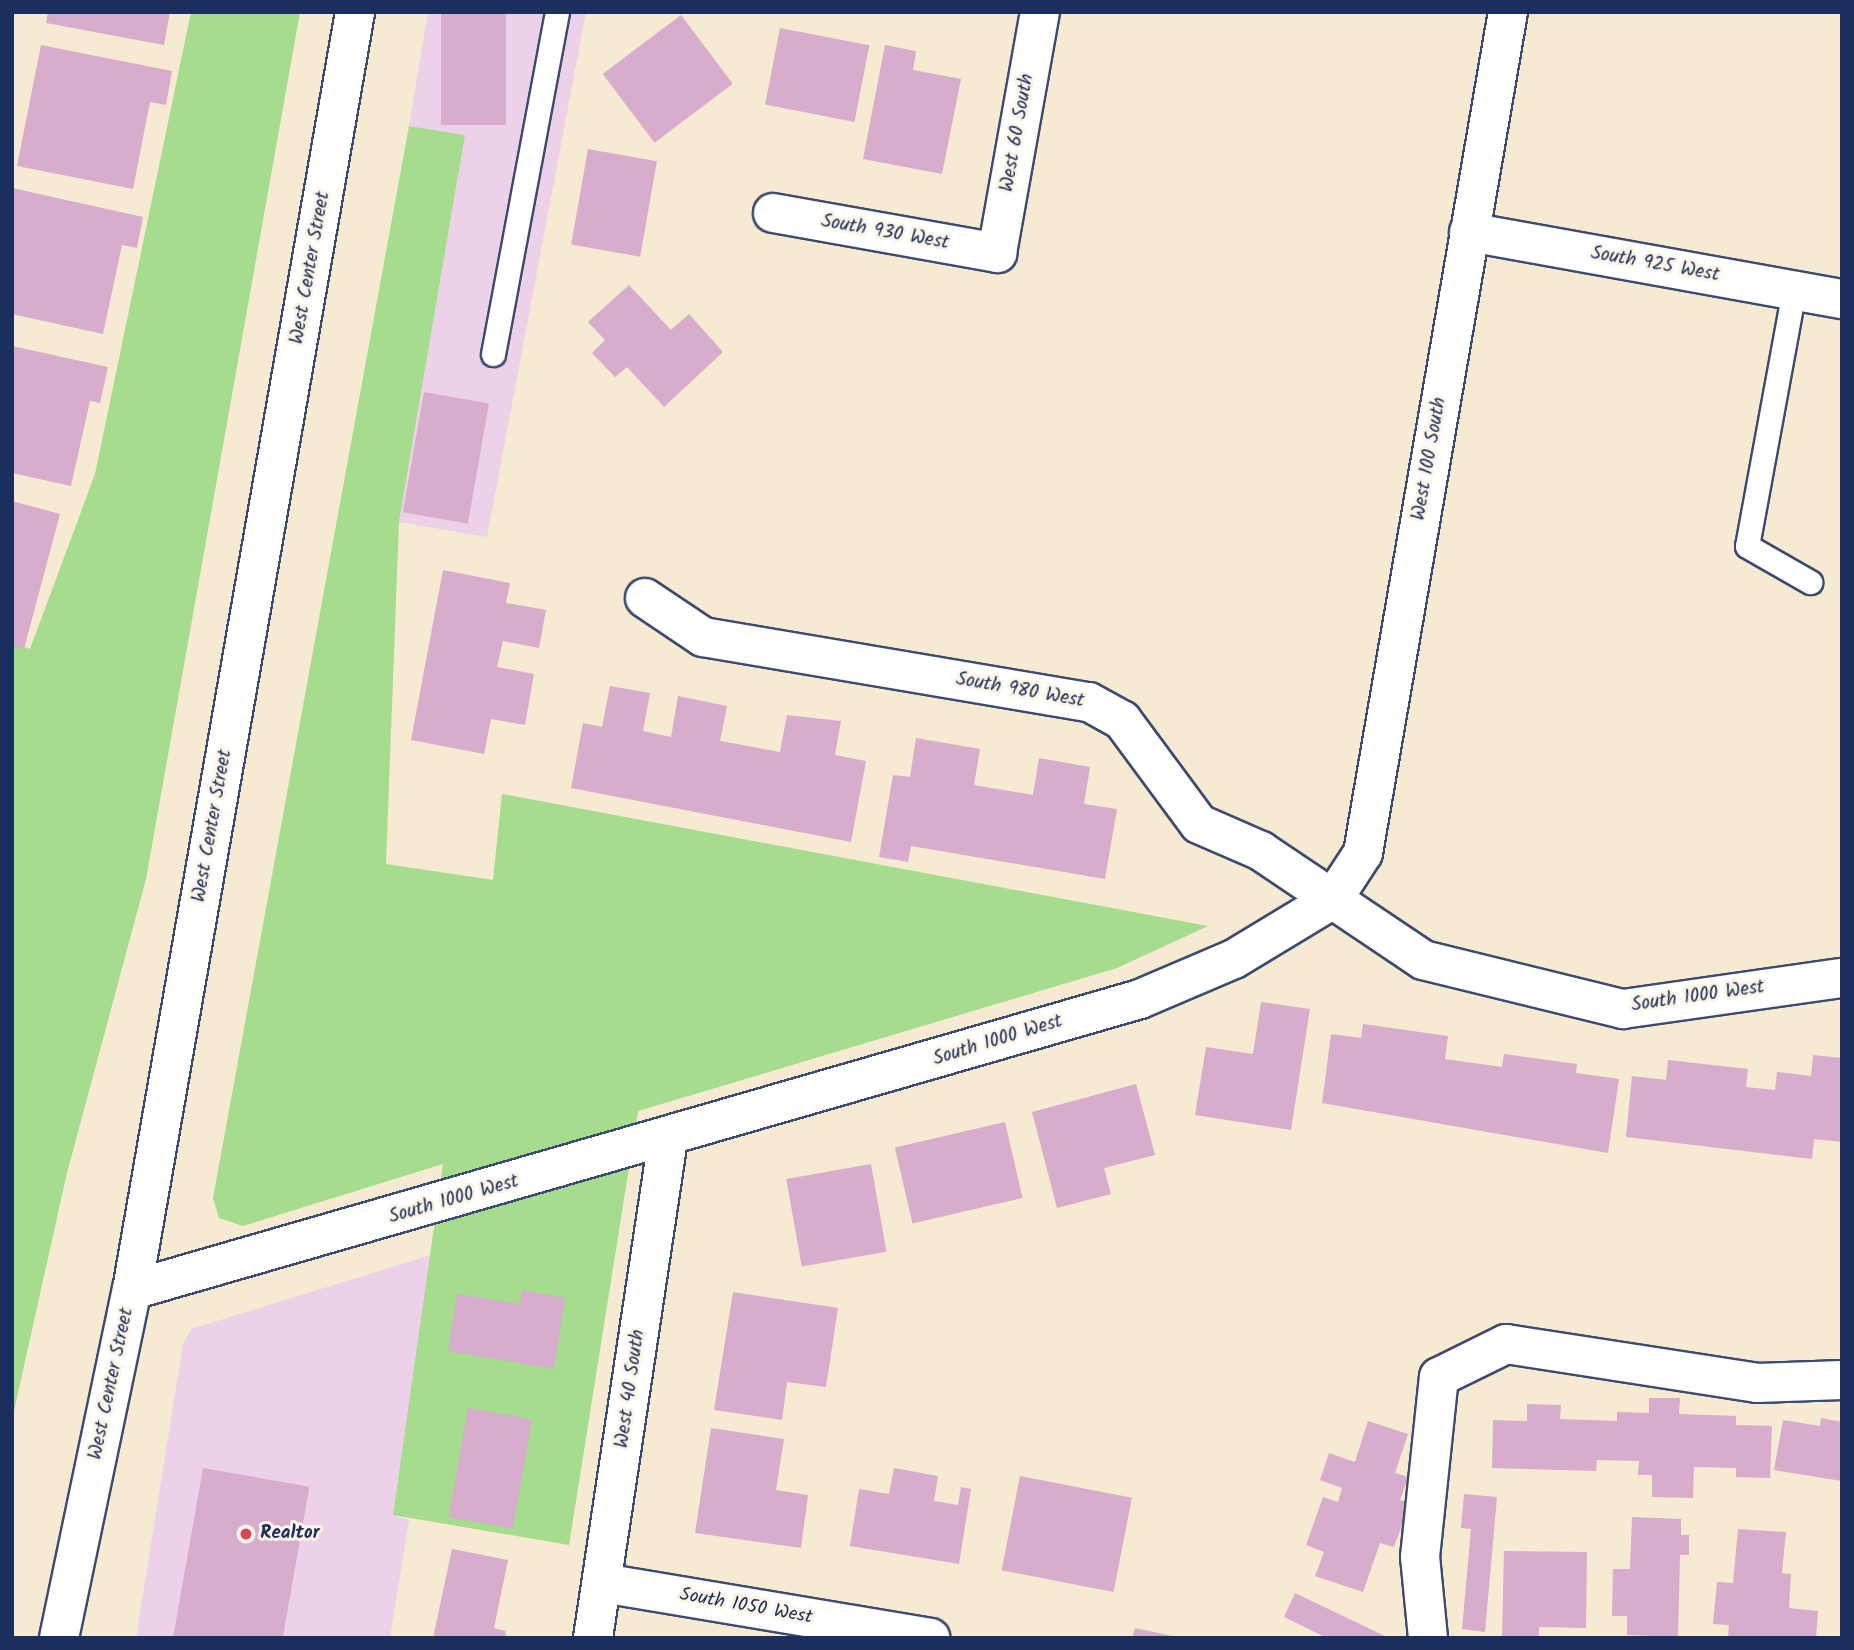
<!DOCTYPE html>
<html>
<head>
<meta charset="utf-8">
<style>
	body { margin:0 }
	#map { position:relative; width:1854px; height:1650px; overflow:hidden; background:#f6ead2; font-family:Kalam,sans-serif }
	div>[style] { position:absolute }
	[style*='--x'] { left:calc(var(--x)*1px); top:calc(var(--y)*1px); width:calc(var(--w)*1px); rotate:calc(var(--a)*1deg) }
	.built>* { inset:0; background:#edd1e9 }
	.green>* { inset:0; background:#a5dc8e }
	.building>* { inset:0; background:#d7accc; transform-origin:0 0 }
	.roads { filter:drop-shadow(2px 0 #3c4b6f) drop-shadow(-2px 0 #3c4b6f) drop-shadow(0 2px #3c4b6f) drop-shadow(0 -2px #3c4b6f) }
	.service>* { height:23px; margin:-11.5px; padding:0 11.5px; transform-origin:11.5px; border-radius:11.5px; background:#fff }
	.minor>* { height:38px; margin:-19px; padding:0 19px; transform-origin:19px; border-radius:19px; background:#fff }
	.primary>* { height:38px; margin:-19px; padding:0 19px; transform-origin:19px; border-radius:19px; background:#fff }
	.dots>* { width:19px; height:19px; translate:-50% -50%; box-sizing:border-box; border:4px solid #fcf5e5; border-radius:50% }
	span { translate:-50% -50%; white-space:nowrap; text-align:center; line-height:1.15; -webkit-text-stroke:6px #fcf5e5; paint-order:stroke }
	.street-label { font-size:19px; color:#1b2f5e }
	.poi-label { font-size:19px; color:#1b2f5e; font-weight:700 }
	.left { translate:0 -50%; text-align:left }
	.frame { position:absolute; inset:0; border:14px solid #1b2f5e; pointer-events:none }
</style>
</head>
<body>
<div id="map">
	<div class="built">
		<i style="clip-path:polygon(428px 12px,586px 12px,487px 537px,399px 522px,465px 135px,409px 126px)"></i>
		<i style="clip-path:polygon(431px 1255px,393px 1515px,409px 1520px,390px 1638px,136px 1638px,183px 1344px,191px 1329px)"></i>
	</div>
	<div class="green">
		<i style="clip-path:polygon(191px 12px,300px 12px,146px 879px,67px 1173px,12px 1420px,12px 643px,30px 649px,95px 474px)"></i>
		<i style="clip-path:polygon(409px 126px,465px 135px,399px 522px,386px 864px,493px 880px,502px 794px,1208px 926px,1117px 968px,638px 1111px,569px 1545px,393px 1515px,443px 1164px,243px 1226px,219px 1218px,213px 1198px)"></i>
	</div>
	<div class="building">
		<i style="clip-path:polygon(48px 12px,170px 12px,164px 45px,46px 23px)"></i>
		<i style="left:441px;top:12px;width:65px;height:113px"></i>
		<i style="left:681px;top:15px;width:86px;height:98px;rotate:53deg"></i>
		<i style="left:780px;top:28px;width:91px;height:78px;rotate:11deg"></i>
		<i style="clip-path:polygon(41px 45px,172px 71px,166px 105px,150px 102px,133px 189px,17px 166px)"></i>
		<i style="clip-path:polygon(885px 45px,916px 51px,913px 70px,961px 79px,942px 174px,863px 159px)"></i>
		<i style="left:588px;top:149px;width:70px;height:97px;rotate:10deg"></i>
		<i style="clip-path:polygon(12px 188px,143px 217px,137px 248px,122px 245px,103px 334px,12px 314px)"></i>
		<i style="clip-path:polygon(629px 285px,671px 330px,689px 314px,723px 352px,664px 407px,627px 367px,615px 377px,592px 353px,605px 340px,588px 322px)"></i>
		<i style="clip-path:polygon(12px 346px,108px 367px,100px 403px,90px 401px,71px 486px,12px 473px)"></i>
		<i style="left:424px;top:392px;width:66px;height:122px;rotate:10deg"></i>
		<i style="clip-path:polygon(12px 501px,60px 514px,24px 649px,12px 646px)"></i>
		<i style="clip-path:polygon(443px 570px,510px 583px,506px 603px,546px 610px,539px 648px,503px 641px,497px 667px,534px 674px,525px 725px,491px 719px,484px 754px,411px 740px)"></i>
		<i style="clip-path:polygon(610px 686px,650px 693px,643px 731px,671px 737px,678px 696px,727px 706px,720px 741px,780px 752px,787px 715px,841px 721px,835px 755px,866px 761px,851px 842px,571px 788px,583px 723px,602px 727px)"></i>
		<i style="clip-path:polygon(916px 738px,980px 749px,974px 785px,1033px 795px,1039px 758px,1090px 767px,1084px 804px,1117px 809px,1105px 879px,911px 846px,908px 862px,879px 857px,893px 775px,910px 777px)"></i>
		<i style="clip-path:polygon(1261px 1002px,1310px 1009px,1291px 1130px,1195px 1115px,1206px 1047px,1253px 1054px)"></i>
		<i style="clip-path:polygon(1363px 1024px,1448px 1036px,1445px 1059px,1502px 1067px,1504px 1054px,1577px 1064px,1576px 1073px,1619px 1079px,1608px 1153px,1322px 1103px,1331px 1034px,1361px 1038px)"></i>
		<i style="clip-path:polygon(1813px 1055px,1842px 1058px,1842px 1142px,1814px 1139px,1812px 1159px,1626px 1137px,1632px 1076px,1666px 1080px,1668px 1060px,1748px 1069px,1746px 1087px,1775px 1090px,1777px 1072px,1811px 1076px)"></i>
		<i style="clip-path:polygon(1136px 1084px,1155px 1155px,1104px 1168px,1111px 1194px,1057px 1208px,1032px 1112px)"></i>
		<i style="left:1005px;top:1122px;width:78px;height:113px;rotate:77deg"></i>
		<i style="left:871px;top:1164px;width:89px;height:86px;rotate:80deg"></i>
		<i style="clip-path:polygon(522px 1290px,565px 1298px,554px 1369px,448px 1351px,457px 1294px,520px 1304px)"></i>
		<i style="clip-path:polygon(733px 1292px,838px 1308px,826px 1387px,787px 1382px,782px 1420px,714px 1410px)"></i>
		<i style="clip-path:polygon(1649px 1398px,1680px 1398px,1679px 1414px,1736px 1416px,1736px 1425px,1772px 1426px,1770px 1478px,1736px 1477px,1736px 1468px,1694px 1467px,1693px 1498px,1652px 1497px,1652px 1475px,1638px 1475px,1639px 1461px,1597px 1460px,1596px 1471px,1492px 1468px,1493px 1420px,1527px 1421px,1527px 1404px,1561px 1405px,1560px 1419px,1617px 1421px,1617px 1412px,1649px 1413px)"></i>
		<i style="left:468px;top:1408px;width:65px;height:111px;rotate:10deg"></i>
		<i style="clip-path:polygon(1821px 1418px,1842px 1422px,1842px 1481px,1774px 1470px,1783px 1420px,1820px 1426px)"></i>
		<i style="clip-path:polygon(1368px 1421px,1408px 1434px,1395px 1473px,1408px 1477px,1400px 1500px,1410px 1503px,1394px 1547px,1380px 1543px,1363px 1592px,1315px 1576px,1324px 1552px,1306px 1545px,1323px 1497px,1338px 1502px,1342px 1488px,1320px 1480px,1329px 1453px,1355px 1462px)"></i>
		<i style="clip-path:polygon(711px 1428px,784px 1439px,776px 1490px,808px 1495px,801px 1548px,695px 1533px)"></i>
		<i style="left:203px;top:1468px;width:108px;height:173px;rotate:10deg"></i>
		<i style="clip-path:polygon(894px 1468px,938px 1476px,934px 1501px,958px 1505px,961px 1487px,971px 1489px,959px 1564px,850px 1546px,859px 1489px,889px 1494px)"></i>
		<i style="left:1020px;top:1476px;width:114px;height:96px;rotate:11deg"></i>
		<i style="clip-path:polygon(1464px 1494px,1497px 1497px,1485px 1632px,1462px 1629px,1471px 1529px,1461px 1528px)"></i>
		<i style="clip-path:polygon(1632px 1517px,1681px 1519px,1681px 1535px,1689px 1535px,1689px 1555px,1680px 1555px,1678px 1637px,1627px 1635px,1627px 1616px,1612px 1616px,1613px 1569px,1630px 1569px)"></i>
		<i style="clip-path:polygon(1738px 1529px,1786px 1532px,1782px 1573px,1791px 1574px,1789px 1608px,1818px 1611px,1816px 1638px,1728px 1638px,1729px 1625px,1713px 1624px,1717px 1582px,1733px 1583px)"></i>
		<i style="clip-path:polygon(452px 1549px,508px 1560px,494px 1628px,506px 1631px,505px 1638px,433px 1638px)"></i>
		<i style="clip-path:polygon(1504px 1551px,1587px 1552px,1586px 1628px,1539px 1627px,1539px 1638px,1502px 1638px)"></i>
		<i style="clip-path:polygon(1295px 1593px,1389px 1638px,1327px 1638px,1284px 1617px)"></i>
		<i style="clip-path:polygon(1135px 1628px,1177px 1637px,1177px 1638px,1132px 1638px)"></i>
	</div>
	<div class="roads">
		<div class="service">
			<i style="--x:1794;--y:290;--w:260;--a:100.4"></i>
			<i style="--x:1747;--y:546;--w:73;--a:29.7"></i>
			<i style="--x:493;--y:354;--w:348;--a:-79.4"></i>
		</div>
		<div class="minor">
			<i style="--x:773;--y:213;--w:228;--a:10.1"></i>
			<i style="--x:997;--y:253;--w:245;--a:-79.9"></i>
			<i style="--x:1469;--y:232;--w:379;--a:10.2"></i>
			<i style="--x:645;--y:598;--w:70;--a:33.9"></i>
			<i style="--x:703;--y:637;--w:391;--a:9.6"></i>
			<i style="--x:1089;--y:702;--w:38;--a:29"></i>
			<i style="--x:1122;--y:720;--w:129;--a:53.5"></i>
			<i style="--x:1199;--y:824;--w:68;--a:23.5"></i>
			<i style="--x:1261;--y:851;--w:195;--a:33.9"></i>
			<i style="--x:1423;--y:960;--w:206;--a:13.8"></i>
			<i style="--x:1623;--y:1009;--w:221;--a:-8.1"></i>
			<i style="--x:132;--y:1290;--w:1049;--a:-16.1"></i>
			<i style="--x:1140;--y:999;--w:102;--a:-23.1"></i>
			<i style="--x:1234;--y:959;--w:116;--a:-31.2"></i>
			<i style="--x:1333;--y:899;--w:55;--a:-56.9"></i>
			<i style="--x:1363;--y:853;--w:853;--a:-80.22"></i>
			<i style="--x:602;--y:1583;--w:333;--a:9.5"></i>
			<i style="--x:593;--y:1638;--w:505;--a:-81.45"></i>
			<i style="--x:1428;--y:1638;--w:81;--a:-95.6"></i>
			<i style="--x:1420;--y:1557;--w:181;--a:-84"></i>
			<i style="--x:1439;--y:1377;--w:75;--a:-26.2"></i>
			<i style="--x:1506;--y:1344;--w:254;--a:8.8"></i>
			<i style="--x:1757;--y:1383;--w:85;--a:-2"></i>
		</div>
		<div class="primary">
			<i style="--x:59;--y:1638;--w:356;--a:-78.2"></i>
			<i style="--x:132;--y:1290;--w:1297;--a:-80.1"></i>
		</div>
	</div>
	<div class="dots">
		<i style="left:246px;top:1534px;background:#d1495b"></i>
	</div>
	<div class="street-label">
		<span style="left:1018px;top:133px;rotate:-80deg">West 60 South</span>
		<span style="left:885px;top:233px;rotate:10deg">South 930 West</span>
		<span style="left:1655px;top:265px;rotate:10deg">South 925 West</span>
		<span style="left:311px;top:268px;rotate:-80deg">West Center Street</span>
		<span style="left:1430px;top:459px;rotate:-80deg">West 100 South</span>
		<span style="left:1020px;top:691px;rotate:10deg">South 980 West</span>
		<span style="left:213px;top:826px;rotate:-80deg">West Center Street</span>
		<span style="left:1698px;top:997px;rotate:-8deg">South 1000 West</span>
		<span style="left:998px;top:1041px;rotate:-17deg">South 1000 West</span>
		<span style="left:454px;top:1200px;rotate:-16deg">South 1000 West</span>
		<span style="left:112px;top:1384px;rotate:-78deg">West Center Street</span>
		<span style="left:631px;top:1389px;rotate:-82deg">West 40 South</span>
		<span style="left:746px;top:1607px;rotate:10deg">South 1050 West</span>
	</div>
	<div class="poi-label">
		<span class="left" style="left:260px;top:1534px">Realtor</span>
	</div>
	<div class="frame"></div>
</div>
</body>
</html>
